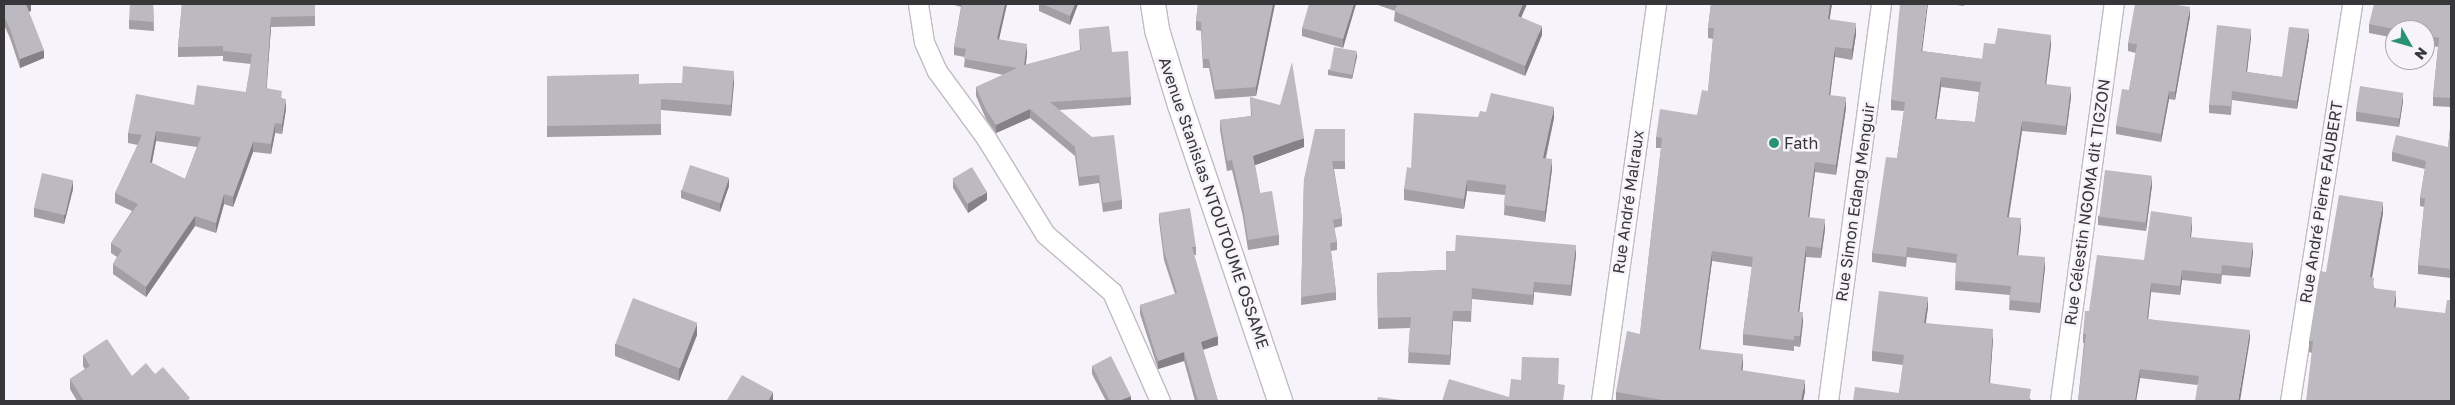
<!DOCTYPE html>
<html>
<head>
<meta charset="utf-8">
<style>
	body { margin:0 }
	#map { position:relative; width:2455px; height:405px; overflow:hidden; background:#f7f3fa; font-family:"Golos Text",sans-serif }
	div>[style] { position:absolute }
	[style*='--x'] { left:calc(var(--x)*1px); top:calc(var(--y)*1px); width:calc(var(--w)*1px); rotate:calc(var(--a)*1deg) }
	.roads { filter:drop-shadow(1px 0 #c0bcc3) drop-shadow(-1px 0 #c0bcc3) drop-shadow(0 1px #c0bcc3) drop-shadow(0 -1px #c0bcc3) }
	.minor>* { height:19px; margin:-9.5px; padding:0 9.5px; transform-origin:9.5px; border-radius:9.5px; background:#fff }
	.tertiary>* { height:24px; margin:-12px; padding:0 12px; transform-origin:12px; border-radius:12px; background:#fff }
	.wall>* { inset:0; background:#a39fa5 }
	.shaded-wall>* { inset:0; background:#848286 }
	.building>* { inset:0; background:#bdb9c0; transform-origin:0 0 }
	.dots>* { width:14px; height:14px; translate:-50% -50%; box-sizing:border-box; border:2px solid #f7f3fa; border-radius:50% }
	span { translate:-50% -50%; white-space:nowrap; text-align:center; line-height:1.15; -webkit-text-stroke:5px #f7f3fa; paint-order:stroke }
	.poi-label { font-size:16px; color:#373639 }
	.left { translate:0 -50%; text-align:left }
	.street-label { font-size:16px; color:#373639 }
	.frame { position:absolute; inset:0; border:5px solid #373639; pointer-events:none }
	.north { position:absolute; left:2385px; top:20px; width:50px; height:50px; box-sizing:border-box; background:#f7f3fa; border:1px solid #aaa7ad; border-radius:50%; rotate:128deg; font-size:14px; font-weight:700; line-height:20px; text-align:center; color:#373639 }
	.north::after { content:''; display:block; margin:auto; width:18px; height:22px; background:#2a9270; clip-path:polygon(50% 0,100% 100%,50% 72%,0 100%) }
</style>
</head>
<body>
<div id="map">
	<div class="roads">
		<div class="minor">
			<i style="--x:918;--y:4;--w:38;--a:81"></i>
			<i style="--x:924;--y:42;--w:32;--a:66"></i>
			<i style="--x:937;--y:71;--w:83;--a:53.8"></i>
			<i style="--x:986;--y:138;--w:113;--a:58.4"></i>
			<i style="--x:1045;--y:234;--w:89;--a:40.9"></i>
			<i style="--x:1112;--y:292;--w:119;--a:66.2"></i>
			<i style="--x:1601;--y:401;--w:401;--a:-82.1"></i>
			<i style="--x:1828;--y:401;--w:401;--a:-82.4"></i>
			<i style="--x:2060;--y:401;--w:401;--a:-82.3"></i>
			<i style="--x:2290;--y:401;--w:402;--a:-81.1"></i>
		</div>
		<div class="tertiary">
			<i style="--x:1153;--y:4;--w:26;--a:81"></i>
			<i style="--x:1157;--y:30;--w:78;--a:73"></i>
			<i style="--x:1180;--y:105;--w:312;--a:71.3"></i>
		</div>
	</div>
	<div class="wall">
		<i style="clip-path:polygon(4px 4px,31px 4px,31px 11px,28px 12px,44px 58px,20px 68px,10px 38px,4px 25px)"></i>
		<i style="clip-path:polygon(153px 4px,154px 31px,129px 29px,129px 20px)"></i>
		<i style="clip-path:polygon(evenodd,182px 4px,315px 4px,315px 26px,271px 27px,266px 88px,282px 98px,286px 109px,282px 134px,275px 133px,271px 154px,253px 152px,233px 207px,224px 204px,216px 233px,195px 226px,146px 297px,113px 274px,113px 264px,117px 257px,111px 253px,111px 243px,132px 211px,115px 203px,115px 193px,138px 145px,128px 143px,128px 133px,194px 105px,246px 92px,251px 64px,223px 61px,223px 56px,178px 57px,178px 47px,182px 4px,156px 141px,197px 147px,185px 179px,152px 163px,156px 141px)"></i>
		<i style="clip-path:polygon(951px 4px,1007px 4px,999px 39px,1027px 53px,1026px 65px,1080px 50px,1079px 29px,1112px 52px,1131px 97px,1131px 105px,1059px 110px,1122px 200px,1122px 209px,1103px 212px,1099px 183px,1079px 186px,1075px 156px,1030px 118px,996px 133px,986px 119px,976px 96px,976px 87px,1004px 75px,964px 67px,965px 57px,954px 55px,954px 47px,961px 7px)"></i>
		<i style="clip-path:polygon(1039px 4px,1078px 4px,1070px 25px,1039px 11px)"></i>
		<i style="clip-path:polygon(1198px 4px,1275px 4px,1256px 96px,1215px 99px,1209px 68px,1203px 68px,1201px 31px,1196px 30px,1196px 21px)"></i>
		<i style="clip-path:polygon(1356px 4px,1343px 48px,1302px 36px,1302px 28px)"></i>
		<i style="clip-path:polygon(1375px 4px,1527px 4px,1521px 17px,1542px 35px,1525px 76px,1394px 21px,1395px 11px)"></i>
		<i style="clip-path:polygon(1711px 4px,1832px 4px,1829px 20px,1856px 34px,1852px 60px,1835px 57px,1830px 95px,1846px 108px,1836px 175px,1815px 172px,1809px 217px,1825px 229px,1821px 258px,1806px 257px,1799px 312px,1803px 322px,1800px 347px,1794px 346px,1794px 351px,1743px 345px,1743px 334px,1752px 267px,1712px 261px,1700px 349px,1743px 365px,1742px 371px,1805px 391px,1803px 401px,1616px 401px,1616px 392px,1640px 334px,1661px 148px,1656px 148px,1656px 137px,1697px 115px,1708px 91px,1713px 39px,1708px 38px,1708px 28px)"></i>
		<i style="clip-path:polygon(1949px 4px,1964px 4px,1964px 6px)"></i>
		<i style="clip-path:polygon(2451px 4px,2451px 107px,2433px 106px,2433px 97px,2438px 47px,2425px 44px,2425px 30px,2395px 30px,2395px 38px,2369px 33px,2369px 24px)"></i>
		<i style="clip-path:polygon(2190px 16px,2175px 100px,2169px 99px,2161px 142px,2116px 134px,2116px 126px,2129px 90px,2136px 53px,2128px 51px,2128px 43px)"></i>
		<i style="clip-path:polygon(2251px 37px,2247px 72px,2282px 77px,2309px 38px,2297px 109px,2232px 100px,2231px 115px,2209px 113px,2209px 105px)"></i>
		<i style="clip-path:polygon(evenodd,1995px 44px,2051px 45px,2046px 84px,2071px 97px,2066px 135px,2022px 131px,2009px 217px,2021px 228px,2018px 255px,2045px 267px,2040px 313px,2009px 310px,2010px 295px,1955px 290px,1956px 263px,1907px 257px,1906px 267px,1872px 262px,1872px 253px,1897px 158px,1904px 111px,1891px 110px,1891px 100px,1922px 51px,1982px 59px,1995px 44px,1941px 87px,1979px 92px,1975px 122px,1936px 119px,1941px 87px)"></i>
		<i style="clip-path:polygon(1357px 56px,1352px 79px,1328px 75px,1328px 70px)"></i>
		<i style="clip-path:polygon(547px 76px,639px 84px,734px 82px,731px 116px,661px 110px,661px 135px,547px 137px)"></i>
		<i style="clip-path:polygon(1250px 97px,1304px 147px,1255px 165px,1260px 193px,1279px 235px,1279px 245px,1248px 250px,1243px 217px,1232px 170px,1227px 171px,1220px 130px,1220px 120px,1251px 116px)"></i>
		<i style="clip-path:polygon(2403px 101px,2399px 127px,2356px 121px,2356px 112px)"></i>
		<i style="clip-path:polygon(1486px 112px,1554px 118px,1546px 158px,1552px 169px,1545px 222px,1504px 215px,1505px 195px,1467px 191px,1464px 209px,1404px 200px,1404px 189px,1411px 168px,1478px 117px)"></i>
		<i style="clip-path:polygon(2451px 120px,2451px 278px,2418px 274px,2418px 265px,2424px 207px,2420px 206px,2420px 198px,2425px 169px,2392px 161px,2392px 152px,2448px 147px)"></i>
		<i style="clip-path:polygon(1345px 129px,1345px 169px,1334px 169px,1342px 218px,1342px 226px,1334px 228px,1337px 242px,1337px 250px,1331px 251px,1336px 292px,1336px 300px,1301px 305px,1304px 179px)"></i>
		<i style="clip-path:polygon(953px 180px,987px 200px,968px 213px,953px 188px)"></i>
		<i style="clip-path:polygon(2152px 185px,2146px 231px,2098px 225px,2098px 216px)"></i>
		<i style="clip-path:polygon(729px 186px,720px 212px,681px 198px,681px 190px)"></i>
		<i style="clip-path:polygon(73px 189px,64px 224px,34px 217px,34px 208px)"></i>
		<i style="clip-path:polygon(1159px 213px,1196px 247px,1196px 255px,1194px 255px,1218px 345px,1203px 350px,1218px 401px,1195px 401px,1184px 361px,1158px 369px,1140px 314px,1140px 305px,1175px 294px,1164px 260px,1159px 221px)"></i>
		<i style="clip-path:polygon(2383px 213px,2372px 278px,2374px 288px,2396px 302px,2395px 307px,2451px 401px,2309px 352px,2309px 341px)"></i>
		<i style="clip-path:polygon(2192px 226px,2191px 237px,2253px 252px,2250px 277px,2222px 275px,2221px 284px,2182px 280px,2180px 295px,2151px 292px,2148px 319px,2250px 339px,2197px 385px,2140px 378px,2136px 401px,2078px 401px,2084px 343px,2083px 343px,2083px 334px,2089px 311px,2144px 260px)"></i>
		<i style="clip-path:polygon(1576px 255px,1571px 296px,1534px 292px,1533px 305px,1472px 299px,1471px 322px,1453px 321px,1450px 365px,1408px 363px,1410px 328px,1378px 329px,1377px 273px,1446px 270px)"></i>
		<i style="clip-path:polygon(1928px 307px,1926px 323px,1993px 339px,1990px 383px,2031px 399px,2030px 401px,1853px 401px,1899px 393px,1903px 365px,1872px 361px,1872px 351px)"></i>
		<i style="clip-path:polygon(697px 335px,679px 381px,615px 356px,615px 344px)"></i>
		<i style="clip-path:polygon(83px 355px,132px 376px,155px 374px,190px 401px,77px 401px,70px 389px,70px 379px,85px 369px,83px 366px)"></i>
		<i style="clip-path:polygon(1092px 366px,1131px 401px,1106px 401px,1092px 374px)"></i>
	</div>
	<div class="shaded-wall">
		<i style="clip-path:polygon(26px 4px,31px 4px,31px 11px,26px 13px)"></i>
		<i style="clip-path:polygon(1005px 4px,1007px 4px,997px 48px,997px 39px)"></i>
		<i style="clip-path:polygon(1075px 4px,1078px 4px,1070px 25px,1070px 16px)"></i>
		<i style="clip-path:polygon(1273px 4px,1275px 4px,1256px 96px,1256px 87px)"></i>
		<i style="clip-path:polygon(1354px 4px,1356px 4px,1343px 48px,1343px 39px)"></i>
		<i style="clip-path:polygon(1523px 4px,1527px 4px,1518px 25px,1518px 16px)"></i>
		<i style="clip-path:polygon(1830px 4px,1832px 4px,1828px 30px,1828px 19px)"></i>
		<i style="clip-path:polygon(1927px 4px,1928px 4px,1921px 61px,1921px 51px)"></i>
		<i style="clip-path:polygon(2190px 7px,2190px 16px,2175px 100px,2175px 92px)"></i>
		<i style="clip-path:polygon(271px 17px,271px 27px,266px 98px,266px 88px)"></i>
		<i style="clip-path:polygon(1856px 23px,1856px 34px,1852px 60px,1852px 49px)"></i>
		<i style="clip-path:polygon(1542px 26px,1542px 35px,1525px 76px,1525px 66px)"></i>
		<i style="clip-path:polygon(2251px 29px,2251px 37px,2246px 81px,2246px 72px)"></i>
		<i style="clip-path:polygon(2309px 29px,2309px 38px,2297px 109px,2297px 101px)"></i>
		<i style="clip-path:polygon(2051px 35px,2051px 45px,2045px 93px,2045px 84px)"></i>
		<i style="clip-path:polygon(1027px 44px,1027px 53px,1024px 74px,1024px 65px)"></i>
		<i style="clip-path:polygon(1835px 47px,1835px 57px,1829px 105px,1829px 95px)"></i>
		<i style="clip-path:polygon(44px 50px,44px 58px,20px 68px,20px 59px)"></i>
		<i style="clip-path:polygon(1357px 51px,1357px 56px,1352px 79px,1352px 75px)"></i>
		<i style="clip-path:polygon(734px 71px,734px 82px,731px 116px,731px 105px)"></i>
		<i style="clip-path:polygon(1941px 77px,1941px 87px,1935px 128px,1935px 119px)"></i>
		<i style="clip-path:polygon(2071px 87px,2071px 97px,2066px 135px,2066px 126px)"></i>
		<i style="clip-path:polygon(2169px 91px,2169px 99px,2161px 142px,2161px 134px)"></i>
		<i style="clip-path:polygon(2403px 93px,2403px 101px,2399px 127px,2399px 119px)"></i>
		<i style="clip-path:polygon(1846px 97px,1846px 108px,1836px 175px,1836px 165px)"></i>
		<i style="clip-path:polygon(286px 99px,286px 109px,282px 134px,282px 124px)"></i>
		<i style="clip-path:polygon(1554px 107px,1554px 118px,1543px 168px,1543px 158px)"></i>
		<i style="clip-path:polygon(1030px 109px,1030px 118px,996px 133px,996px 125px)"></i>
		<i style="clip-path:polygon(2022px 121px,2022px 131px,2007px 226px,2007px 217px)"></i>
		<i style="clip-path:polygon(275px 123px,275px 133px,271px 154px,271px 144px)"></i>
		<i style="clip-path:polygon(156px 131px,156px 141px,150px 172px,150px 162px)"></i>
		<i style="clip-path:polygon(1304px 138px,1304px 147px,1253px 166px,1253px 156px)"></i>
		<i style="clip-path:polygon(253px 142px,253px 152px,233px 207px,233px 197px)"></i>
		<i style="clip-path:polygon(1552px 159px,1552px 169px,1545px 222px,1545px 211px)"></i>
		<i style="clip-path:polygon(1815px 162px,1815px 172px,1808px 227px,1808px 217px)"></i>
		<i style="clip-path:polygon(2152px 176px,2152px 185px,2146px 231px,2146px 223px)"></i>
		<i style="clip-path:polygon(729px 178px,729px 186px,720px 212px,720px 203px)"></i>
		<i style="clip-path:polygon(73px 180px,73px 189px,64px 224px,64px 215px)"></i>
		<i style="clip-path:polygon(1467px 180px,1467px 191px,1464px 209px,1464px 199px)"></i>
		<i style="clip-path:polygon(987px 192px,987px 200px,968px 213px,968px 204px)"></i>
		<i style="clip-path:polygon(224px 194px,224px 204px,216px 233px,216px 223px)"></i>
		<i style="clip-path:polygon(2383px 202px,2383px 213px,2370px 288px,2370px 277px)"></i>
		<i style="clip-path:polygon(195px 216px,195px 226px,146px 297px,146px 287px)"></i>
		<i style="clip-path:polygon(2192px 217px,2192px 226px,2190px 247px,2190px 237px)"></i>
		<i style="clip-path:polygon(2021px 218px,2021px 228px,2017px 264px,2017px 255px)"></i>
		<i style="clip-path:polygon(1825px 219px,1825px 229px,1821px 258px,1821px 248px)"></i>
		<i style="clip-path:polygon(2253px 243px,2253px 252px,2250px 277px,2250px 268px)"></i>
		<i style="clip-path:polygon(1576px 245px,1576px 255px,1571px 296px,1571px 285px)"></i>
		<i style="clip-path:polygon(1806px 246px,1806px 257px,1798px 322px,1798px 312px)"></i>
		<i style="clip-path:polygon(1712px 251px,1712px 261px,1699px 359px,1699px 349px)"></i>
		<i style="clip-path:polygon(2045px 257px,2045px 267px,2040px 313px,2040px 303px)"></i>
		<i style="clip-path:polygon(2182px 270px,2182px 280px,2180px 295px,2180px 286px)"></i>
		<i style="clip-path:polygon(1534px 282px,1534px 292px,1533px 305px,1533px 295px)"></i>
		<i style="clip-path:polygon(2151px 283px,2151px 292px,2147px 328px,2147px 319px)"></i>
		<i style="clip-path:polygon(2396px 291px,2396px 302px,2394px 318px,2394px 307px)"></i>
		<i style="clip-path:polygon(1928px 297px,1928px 307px,1924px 333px,1924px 323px)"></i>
		<i style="clip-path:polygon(1453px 311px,1453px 321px,1450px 365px,1450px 355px)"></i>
		<i style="clip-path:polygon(1803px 312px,1803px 322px,1800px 347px,1800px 336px)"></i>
		<i style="clip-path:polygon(697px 323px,697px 335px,679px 381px,679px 369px)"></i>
		<i style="clip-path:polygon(1993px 329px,1993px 339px,1989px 393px,1989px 383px)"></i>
		<i style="clip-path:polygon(2250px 330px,2250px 339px,2240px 401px,2238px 401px)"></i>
		<i style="clip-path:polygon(1218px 336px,1218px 345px,1201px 350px,1201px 342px)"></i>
		<i style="clip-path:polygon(1184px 352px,1184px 361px,1158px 369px,1158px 361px)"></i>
		<i style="clip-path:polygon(1743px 354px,1743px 365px,1741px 381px,1741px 370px)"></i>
		<i style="clip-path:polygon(2140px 369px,2140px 378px,2136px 401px,2135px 401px)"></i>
		<i style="clip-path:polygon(1805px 380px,1805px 391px,1803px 401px,1801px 401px)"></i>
		<i style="clip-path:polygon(773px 392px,773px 401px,768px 401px)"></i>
		<i style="clip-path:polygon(1131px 396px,1131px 401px,1119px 401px)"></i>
	</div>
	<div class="building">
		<i style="clip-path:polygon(4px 4px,27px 4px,26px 4px,44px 50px,20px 59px,10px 29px,4px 16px)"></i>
		<i style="clip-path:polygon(130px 4px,153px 4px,154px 22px,129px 20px)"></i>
		<i style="clip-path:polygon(evenodd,182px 4px,315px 4px,315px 16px,271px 17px,266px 88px,282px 91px,281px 98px,286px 99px,282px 124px,275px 123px,271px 144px,253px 142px,233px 197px,224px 194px,216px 223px,195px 216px,146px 287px,113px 264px,122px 250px,111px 243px,138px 204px,115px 193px,142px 135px,128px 133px,136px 94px,194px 105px,197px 85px,246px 92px,252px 54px,223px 51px,223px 46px,178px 47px,182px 4px,156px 131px,201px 137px,185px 179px,150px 162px,156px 131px)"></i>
		<i style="clip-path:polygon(962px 4px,1005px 4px,997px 39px,1027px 44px,1024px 65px,1081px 50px,1079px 29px,1109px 26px,1112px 52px,1128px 51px,1131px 97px,1050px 102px,1092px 137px,1114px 135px,1122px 200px,1103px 203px,1099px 175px,1079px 177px,1075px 147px,1030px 109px,996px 125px,986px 110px,976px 87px,1017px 68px,964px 59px,966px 49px,954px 47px)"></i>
		<i style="clip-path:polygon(1042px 4px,1075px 4px,1070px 16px)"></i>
		<i style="clip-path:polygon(1198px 4px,1273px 4px,1256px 87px,1215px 90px,1209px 59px,1203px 59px,1201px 22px,1196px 21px)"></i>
		<i style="clip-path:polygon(1309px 4px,1354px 4px,1343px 39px,1302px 28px)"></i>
		<i style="clip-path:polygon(1398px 4px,1523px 4px,1518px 16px,1542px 26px,1525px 66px,1394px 11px)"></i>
		<i style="clip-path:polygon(1711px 4px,1830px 4px,1828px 19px,1856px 23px,1852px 49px,1835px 47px,1829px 95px,1846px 97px,1836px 165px,1815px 162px,1808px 217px,1825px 219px,1821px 248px,1806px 246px,1798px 312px,1803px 312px,1800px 336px,1794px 336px,1794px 340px,1743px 334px,1753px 257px,1712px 251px,1699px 349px,1743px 354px,1741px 370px,1805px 380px,1801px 401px,1668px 401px,1616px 392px,1627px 331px,1640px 334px,1662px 138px,1656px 137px,1660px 109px,1697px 115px,1702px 90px,1708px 91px,1714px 28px,1708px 28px)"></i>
		<i style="clip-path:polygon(evenodd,1900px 4px,1927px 4px,1921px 51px,1982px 59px,1984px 43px,1995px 44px,1998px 28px,2051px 35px,2045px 84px,2071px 87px,2066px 126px,2022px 121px,2007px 217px,2021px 218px,2017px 255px,2045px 257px,2040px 303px,2009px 300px,2011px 286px,1955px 281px,1957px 254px,1907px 247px,1906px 257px,1872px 253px,1886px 157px,1897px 158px,1905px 102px,1891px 100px,1900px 4px,1941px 77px,1981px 82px,1975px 122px,1935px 119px,1941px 77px)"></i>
		<i style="clip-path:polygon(2135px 4px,2171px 4px,2190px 7px,2175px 92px,2169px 91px,2161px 134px,2116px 126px,2122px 89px,2129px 90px,2137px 44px,2128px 43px)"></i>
		<i style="clip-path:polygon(2374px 4px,2451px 4px,2451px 98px,2433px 97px,2439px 38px,2425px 35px,2425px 30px,2399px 30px,2369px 24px)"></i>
		<i style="clip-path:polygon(2217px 25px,2251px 29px,2246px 72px,2282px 77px,2289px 27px,2309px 29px,2297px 101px,2232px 91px,2231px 106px,2209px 105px)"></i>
		<i style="left:1334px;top:47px;width:23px;height:24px;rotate:10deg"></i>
		<i style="clip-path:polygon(1292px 62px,1304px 138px,1253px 156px,1260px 193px,1272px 191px,1279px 235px,1248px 240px,1243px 207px,1232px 160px,1227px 161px,1220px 120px,1252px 116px,1250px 97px,1280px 105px)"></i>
		<i style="clip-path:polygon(683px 66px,734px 71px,731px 105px,661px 99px,661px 124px,547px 126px,547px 76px,639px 74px,639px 84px,682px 83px)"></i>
		<i style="left:2360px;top:86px;width:44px;height:26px;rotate:9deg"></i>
		<i style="clip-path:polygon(1491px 93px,1554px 107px,1543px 158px,1552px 159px,1545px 211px,1504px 205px,1506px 185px,1467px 180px,1464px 199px,1404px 189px,1407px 167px,1411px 168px,1414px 113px,1478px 117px,1480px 111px,1486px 112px)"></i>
		<i style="clip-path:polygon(2451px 120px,2451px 269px,2418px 265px,2425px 198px,2420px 198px,2426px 161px,2392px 152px,2396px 135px,2448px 147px)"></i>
		<i style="clip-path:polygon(1315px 129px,1345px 129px,1345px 161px,1332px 161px,1342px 218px,1333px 220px,1337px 242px,1330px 243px,1336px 292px,1301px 297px,1304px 179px)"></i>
		<i style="left:690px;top:165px;width:41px;height:27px;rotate:18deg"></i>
		<i style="left:972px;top:167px;width:29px;height:23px;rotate:59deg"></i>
		<i style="left:2105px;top:170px;width:47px;height:47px;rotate:7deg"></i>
		<i style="left:42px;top:173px;width:32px;height:36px;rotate:13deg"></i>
		<i style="clip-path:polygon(2339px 195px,2383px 202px,2370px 277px,2374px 278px,2373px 288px,2396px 291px,2394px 307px,2445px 313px,2447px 300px,2451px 300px,2451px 401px,2306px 401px,2313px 341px,2309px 341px,2320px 271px,2326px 272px)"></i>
		<i style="clip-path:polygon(1190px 208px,1196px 247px,1192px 247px,1218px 336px,1201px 342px,1218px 401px,1198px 401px,1184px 352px,1158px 361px,1140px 305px,1177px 293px,1164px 251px,1159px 213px)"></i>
		<i style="clip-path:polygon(2151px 211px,2192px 217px,2190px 237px,2253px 243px,2250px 268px,2222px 265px,2221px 274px,2182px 270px,2180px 286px,2151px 283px,2147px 319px,2250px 330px,2238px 401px,2195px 401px,2199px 376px,2140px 369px,2135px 401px,2078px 401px,2086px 334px,2083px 334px,2085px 311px,2089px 311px,2097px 255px,2144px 260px)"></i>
		<i style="clip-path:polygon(1456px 235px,1576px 245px,1571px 285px,1534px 282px,1533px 295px,1472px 288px,1471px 311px,1453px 311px,1450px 355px,1408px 352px,1411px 317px,1378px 318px,1377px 273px,1446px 270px,1446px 251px,1455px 251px)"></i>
		<i style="clip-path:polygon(1879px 291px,1928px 297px,1924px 323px,1993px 329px,1989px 383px,2031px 389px,2029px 401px,1853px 401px,1855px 387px,1899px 393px,1904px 355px,1872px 351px)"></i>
		<i style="left:633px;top:298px;width:69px;height:49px;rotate:21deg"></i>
		<i style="clip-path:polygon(107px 339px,132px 376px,146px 363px,155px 374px,163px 367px,190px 398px,187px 401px,84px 401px,70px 379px,90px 366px,83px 355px)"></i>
		<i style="clip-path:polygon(1111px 356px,1131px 396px,1119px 401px,1110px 401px,1092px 366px)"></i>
		<i style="clip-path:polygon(1522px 357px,1559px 358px,1558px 384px,1565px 385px,1563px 401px,1442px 401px,1449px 379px,1509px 397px,1511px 379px,1521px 380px)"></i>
		<i style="clip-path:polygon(742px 375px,773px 392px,768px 401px,729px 401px,727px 400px)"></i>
		<i style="clip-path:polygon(1378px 397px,1408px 401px,1377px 401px)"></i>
	</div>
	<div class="dots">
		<i style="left:1774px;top:143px;background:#2a9270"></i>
	</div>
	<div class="poi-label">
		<span class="left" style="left:1784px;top:143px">Fath</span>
	</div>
	<div class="street-label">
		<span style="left:1628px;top:202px;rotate:-82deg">Rue André Malraux</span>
		<span style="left:1855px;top:202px;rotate:-82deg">Rue Simon Edang Menguir</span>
		<span style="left:2087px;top:202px;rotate:-82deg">Rue Célestin NGOMA dit TIGZON</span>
		<span style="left:2321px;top:202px;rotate:-81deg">Rue André Pierre FAUBERT</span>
		<span style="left:1214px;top:203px;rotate:71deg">Avenue Stanislas NTOUTOUME OSSAME</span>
	</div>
	<div class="frame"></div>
	<div class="north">N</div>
</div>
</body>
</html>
